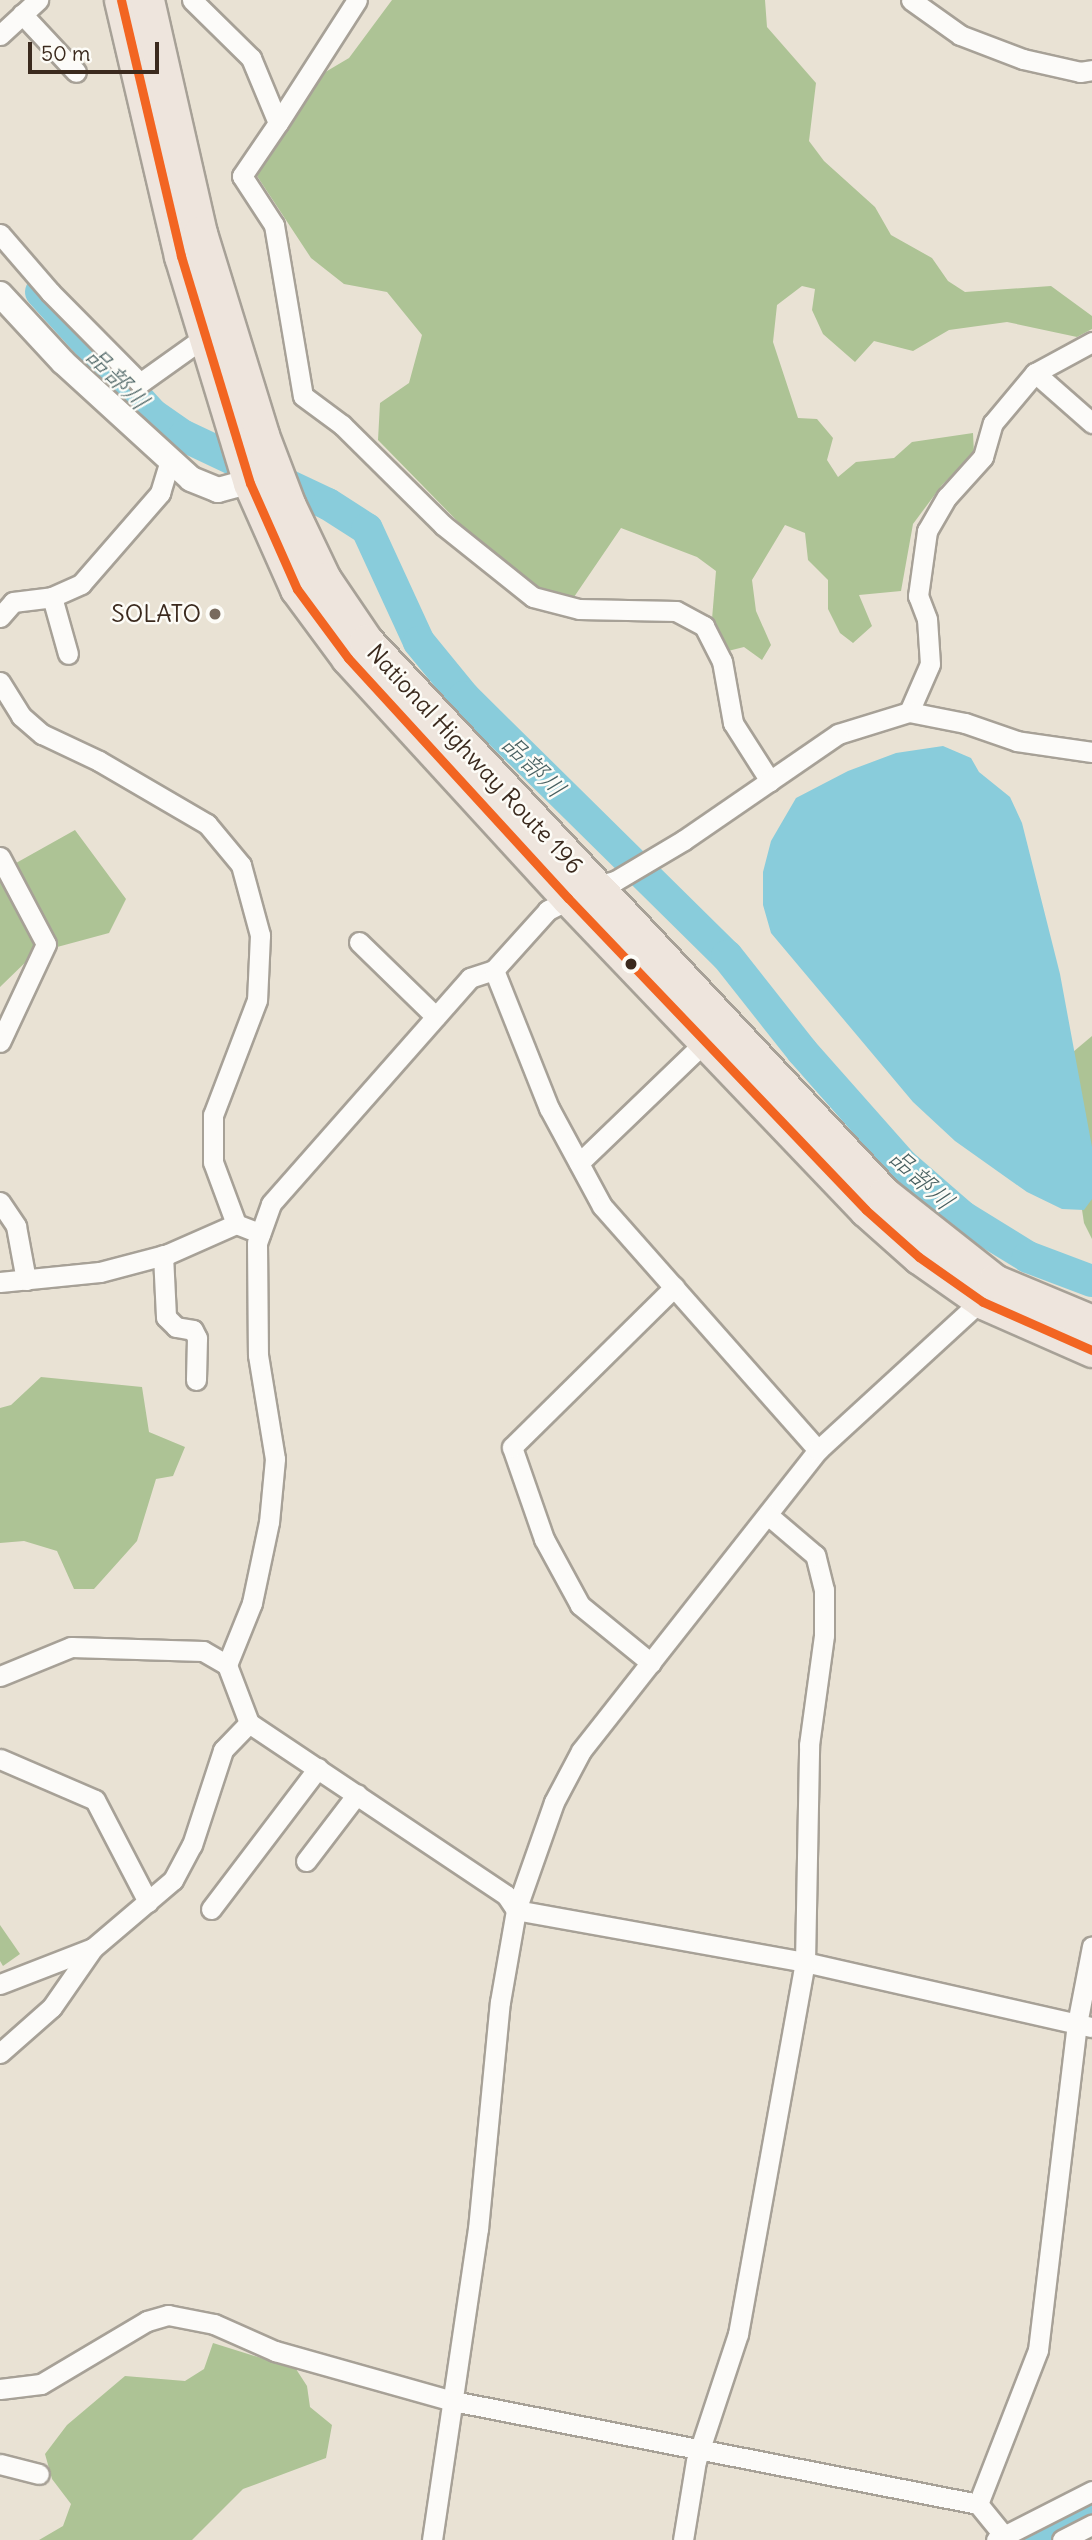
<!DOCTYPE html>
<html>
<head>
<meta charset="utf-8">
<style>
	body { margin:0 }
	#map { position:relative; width:1092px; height:2540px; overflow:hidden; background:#e9e2d4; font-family:Delius,"Klee One",sans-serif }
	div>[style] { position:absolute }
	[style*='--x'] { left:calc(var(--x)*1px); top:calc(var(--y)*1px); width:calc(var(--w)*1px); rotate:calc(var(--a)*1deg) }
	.forest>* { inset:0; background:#adc395 }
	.water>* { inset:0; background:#89ccdb }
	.river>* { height:32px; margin:-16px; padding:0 16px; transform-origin:16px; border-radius:16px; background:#89ccdb }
	.roads { filter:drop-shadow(2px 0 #a7a197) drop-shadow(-2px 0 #a7a197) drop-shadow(0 2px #a7a197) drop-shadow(0 -2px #a7a197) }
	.minor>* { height:19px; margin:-9.5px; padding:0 9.5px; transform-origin:9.5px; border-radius:9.5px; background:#fcfbf9 }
	.tertiary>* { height:24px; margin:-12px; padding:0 12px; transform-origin:12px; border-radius:12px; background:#fcfbf9 }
	.trunk>* { height:33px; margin:-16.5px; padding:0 16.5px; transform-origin:16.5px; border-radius:16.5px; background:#eee5dd }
	.bus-1>* { height:9px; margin:-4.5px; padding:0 4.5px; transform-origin:4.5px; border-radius:4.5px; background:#f26522 }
	.dots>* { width:19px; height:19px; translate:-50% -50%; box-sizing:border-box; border:4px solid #fdfcf7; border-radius:50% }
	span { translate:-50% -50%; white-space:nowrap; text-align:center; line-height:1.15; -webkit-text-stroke:5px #fdfcf7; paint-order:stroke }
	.poi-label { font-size:24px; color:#3b2a1e }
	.right { translate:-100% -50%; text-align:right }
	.street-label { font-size:24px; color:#3b2a1e }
	.water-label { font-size:26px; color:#486061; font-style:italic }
	.scale { position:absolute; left:28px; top:42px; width:131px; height:32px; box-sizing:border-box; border:4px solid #3b2a1e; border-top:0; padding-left:9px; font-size:21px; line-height:24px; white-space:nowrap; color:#3b2a1e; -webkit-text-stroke:5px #fdfcf7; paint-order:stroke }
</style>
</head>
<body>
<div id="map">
	<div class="forest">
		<i style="clip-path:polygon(392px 0,765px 0,767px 27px,816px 83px,809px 141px,824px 161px,875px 207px,891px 235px,932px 258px,948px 281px,965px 292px,1051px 286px,1092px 316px,1092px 329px,1077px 337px,1007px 322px,949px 330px,913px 351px,874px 341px,855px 362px,823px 334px,812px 310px,815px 289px,802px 286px,777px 305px,773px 342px,798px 418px,817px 419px,833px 438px,827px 460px,838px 477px,856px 462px,894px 458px,912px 442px,973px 433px,974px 454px,942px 485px,913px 524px,901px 591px,859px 595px,872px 626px,853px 643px,840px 633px,828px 609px,828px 580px,808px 560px,805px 533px,785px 525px,752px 580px,756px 611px,771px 645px,762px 660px,744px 647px,728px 651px,712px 619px,716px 571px,697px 557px,621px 528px,574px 597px,538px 589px,468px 532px,378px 440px,380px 403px,409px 383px,422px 335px,387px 292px,344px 284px,311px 258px,257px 176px,290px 126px,295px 90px,349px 58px)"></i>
		<i style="clip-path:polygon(75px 830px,126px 899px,109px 933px,35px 953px,0 987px,0 872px)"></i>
		<i style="clip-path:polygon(1092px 1036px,1092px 1239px,1084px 1223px,1060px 1063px)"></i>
		<i style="clip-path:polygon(41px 1377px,142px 1387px,149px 1432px,185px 1447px,173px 1476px,156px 1479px,137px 1541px,94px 1589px,74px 1589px,57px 1551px,24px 1541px,0 1543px,0 1408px,11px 1405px)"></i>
		<i style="clip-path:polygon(0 1925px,20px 1954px,3px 1966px,0 1961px)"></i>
		<i style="clip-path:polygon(213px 2343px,296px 2369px,307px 2386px,310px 2407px,332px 2425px,326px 2458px,243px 2489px,192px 2540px,39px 2540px,63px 2526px,71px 2504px,52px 2479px,45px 2454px,67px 2425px,125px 2376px,185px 2381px,204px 2369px)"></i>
	</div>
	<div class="water">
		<i style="clip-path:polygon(943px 746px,971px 758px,979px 772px,1010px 797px,1022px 823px,1060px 974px,1092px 1147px,1092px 1199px,1084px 1210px,1062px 1209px,1027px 1192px,955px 1141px,913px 1102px,771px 933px,763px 905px,763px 872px,771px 841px,796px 798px,848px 771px,896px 753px)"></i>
	</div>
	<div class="river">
		<i style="--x:41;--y:292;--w:165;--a:47.7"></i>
		<i style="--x:152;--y:414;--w:39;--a:35"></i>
		<i style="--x:184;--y:436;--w:159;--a:25.3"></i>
		<i style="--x:328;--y:504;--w:46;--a:32.7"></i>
		<i style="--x:367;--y:529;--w:124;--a:65.3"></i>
		<i style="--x:419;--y:642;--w:71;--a:50.7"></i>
		<i style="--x:464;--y:697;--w:369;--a:44.6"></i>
		<i style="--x:727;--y:956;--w:121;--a:51.7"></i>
		<i style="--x:802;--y:1051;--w:151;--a:48.5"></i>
		<i style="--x:902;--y:1164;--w:81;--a:41"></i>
		<i style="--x:963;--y:1217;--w:76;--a:31.6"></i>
		<i style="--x:1028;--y:1257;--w:68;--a:20.6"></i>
		<i style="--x:1037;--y:2540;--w:62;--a:-27.8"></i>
	</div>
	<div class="roads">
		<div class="minor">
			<i style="--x:192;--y:0;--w:83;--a:44.5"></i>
			<i style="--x:251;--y:58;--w:70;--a:67.4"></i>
			<i style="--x:278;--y:123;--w:64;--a:124.2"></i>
			<i style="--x:242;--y:176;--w:59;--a:56.9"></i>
			<i style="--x:274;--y:225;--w:173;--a:80.4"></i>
			<i style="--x:303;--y:396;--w:49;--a:36.6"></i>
			<i style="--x:342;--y:425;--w:142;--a:44.7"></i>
			<i style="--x:443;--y:525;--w:115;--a:38.7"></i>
			<i style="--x:533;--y:597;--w:48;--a:14.6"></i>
			<i style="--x:579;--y:609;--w:97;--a:1.2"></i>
			<i style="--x:676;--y:611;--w:32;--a:28"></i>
			<i style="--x:704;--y:626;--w:39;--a:63"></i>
			<i style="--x:722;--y:661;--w:63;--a:79.9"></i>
			<i style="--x:733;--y:723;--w:69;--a:57.5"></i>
			<i style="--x:911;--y:0;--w:60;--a:35.5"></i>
			<i style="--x:960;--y:35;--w:67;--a:20.9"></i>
			<i style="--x:1023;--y:59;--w:58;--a:12.8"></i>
			<i style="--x:1080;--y:72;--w:12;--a:-9"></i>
			<i style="--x:22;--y:14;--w:79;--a:47"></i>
			<i style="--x:0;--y:35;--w:52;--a:-42.6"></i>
			<i style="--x:278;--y:123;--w:146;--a:-57.3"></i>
			<i style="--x:0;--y:234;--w:77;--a:49.2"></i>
			<i style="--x:50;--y:292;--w:128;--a:45.3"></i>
			<i style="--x:140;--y:383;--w:81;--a:-35.5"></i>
			<i style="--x:1035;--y:373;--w:76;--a:41.3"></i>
			<i style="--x:52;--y:597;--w:59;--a:74.3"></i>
			<i style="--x:0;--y:617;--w:20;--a:-49"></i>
			<i style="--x:13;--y:602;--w:39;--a:-7"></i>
			<i style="--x:52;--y:597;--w:32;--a:-24"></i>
			<i style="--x:81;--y:584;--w:121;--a:-49"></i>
			<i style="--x:160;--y:493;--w:34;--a:-73"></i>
			<i style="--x:0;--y:682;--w:40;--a:58"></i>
			<i style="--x:21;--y:716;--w:28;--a:41"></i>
			<i style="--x:42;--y:734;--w:63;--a:25.3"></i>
			<i style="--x:99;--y:761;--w:125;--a:30.3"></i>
			<i style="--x:207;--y:824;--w:53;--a:50.3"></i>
			<i style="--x:241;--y:865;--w:73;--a:74.8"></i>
			<i style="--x:260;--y:935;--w:65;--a:92.6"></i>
			<i style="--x:257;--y:1000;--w:123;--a:110.9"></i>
			<i style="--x:213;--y:1115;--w:47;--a:90"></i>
			<i style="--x:213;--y:1162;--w:66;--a:69.6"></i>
			<i style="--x:236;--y:1224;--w:26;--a:21"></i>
			<i style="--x:909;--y:712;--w:52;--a:-66.4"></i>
			<i style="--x:930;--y:664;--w:45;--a:-93.8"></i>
			<i style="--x:927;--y:619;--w:25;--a:-111"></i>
			<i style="--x:918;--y:596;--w:66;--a:-82.1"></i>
			<i style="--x:927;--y:531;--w:39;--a:-60"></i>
			<i style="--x:947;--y:497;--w:54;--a:-48"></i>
			<i style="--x:983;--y:457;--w:35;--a:-74"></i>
			<i style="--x:993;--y:423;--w:65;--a:-50"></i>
			<i style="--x:1035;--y:373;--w:65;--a:-28.5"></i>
			<i style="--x:1092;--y:752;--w:76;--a:-171.7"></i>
			<i style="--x:1017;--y:741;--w:55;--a:-160.9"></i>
			<i style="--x:965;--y:723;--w:57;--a:-168.9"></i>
			<i style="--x:909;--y:712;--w:74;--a:162.8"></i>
			<i style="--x:838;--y:734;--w:187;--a:145.5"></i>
			<i style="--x:684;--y:840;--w:80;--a:149.3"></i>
			<i style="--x:615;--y:881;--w:23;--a:165"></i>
			<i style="--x:593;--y:887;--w:51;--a:152.9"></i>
			<i style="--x:548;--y:910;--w:81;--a:132"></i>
			<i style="--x:494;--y:970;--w:25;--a:162"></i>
			<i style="--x:470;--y:978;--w:301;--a:131.4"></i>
			<i style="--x:271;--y:1204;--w:41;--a:109.7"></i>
			<i style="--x:257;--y:1243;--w:112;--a:89.5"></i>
			<i style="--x:258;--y:1355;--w:105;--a:80.7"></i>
			<i style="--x:275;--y:1459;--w:63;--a:95.4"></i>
			<i style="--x:269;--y:1522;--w:83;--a:101.9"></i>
			<i style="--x:252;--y:1603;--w:67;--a:112"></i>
			<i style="--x:227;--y:1665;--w:62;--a:69.2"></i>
			<i style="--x:249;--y:1723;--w:309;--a:33.8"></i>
			<i style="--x:506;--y:1895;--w:18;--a:56"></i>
			<i style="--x:516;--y:1910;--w:294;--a:10.2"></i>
			<i style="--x:805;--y:1962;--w:294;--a:12.8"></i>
			<i style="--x:0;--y:857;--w:98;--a:62.1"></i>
			<i style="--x:46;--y:944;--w:108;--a:115.1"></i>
			<i style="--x:359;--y:942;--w:107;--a:44.2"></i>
			<i style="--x:494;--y:970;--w:149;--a:68.3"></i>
			<i style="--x:549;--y:1108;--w:111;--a:61.6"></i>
			<i style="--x:602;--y:1206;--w:326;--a:48.5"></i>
			<i style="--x:579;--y:1163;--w:182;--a:-43.9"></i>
			<i style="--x:0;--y:1202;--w:29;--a:56"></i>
			<i style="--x:16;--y:1226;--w:55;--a:79.5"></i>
			<i style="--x:163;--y:1255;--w:62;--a:87.2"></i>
			<i style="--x:166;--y:1317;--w:14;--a:45"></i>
			<i style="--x:176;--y:1327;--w:17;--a:10"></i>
			<i style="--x:193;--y:1330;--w:9;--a:63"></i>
			<i style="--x:197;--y:1338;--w:42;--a:91.4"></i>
			<i style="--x:0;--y:1282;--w:100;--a:-5.7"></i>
			<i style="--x:100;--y:1272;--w:70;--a:-14.8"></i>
			<i style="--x:168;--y:1254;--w:74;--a:-23.8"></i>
			<i style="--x:651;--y:1663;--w:92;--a:-140.8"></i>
			<i style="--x:580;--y:1605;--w:75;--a:-118.6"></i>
			<i style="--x:544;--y:1539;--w:97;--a:-109.2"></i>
			<i style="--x:512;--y:1447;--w:228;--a:-44.6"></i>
			<i style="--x:0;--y:1676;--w:77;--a:-22.2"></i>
			<i style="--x:71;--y:1647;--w:132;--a:1.7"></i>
			<i style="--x:203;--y:1651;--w:28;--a:30"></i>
			<i style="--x:0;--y:1759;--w:103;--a:23.3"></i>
			<i style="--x:95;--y:1800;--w:115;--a:62.5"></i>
			<i style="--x:306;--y:1861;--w:84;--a:-52.7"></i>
			<i style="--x:211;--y:1909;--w:177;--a:-52.8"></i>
			<i style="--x:0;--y:1984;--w:100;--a:-21.2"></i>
			<i style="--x:0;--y:2053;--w:69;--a:-41.5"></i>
			<i style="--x:52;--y:2007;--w:72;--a:-55.2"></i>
			<i style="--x:93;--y:1948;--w:105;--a:-40.4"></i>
			<i style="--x:173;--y:1880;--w:40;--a:-62"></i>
			<i style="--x:192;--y:1845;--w:100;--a:-71.9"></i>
			<i style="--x:223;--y:1750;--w:37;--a:-46"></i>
			<i style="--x:0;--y:2389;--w:41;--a:-7"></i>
			<i style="--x:41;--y:2384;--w:123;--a:-30.7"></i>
			<i style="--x:147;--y:2321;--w:22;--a:-16"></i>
			<i style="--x:168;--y:2315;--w:47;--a:11.1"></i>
			<i style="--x:214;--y:2324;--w:67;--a:23.9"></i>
			<i style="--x:275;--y:2351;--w:185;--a:15.7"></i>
			<i style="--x:453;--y:2401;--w:535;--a:11.1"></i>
			<i style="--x:978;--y:2504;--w:41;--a:50.9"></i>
			<i style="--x:0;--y:2464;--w:40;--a:14.4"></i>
			<i style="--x:978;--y:2504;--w:165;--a:-68.7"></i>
			<i style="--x:1038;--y:2350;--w:328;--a:-83.2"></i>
			<i style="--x:1077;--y:2024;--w:79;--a:-79.1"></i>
			<i style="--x:432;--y:2540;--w:314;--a:-81.6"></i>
			<i style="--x:478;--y:2229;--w:228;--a:-84.5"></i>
			<i style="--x:500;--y:2002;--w:93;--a:-80.1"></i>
			<i style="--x:516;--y:1910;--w:114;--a:-70.6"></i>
			<i style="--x:554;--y:1802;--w:58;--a:-62.1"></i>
			<i style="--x:581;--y:1751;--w:383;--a:-51.8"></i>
			<i style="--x:818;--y:1450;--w:228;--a:-42.5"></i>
			<i style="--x:683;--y:2540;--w:80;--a:-80.7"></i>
			<i style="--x:696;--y:2461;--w:134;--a:-71.7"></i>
			<i style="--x:738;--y:2334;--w:378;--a:-79.8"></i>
			<i style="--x:805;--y:1962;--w:217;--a:-88.9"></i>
			<i style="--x:809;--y:1745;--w:111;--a:-82.2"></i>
			<i style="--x:824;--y:1635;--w:45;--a:-90"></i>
			<i style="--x:824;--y:1590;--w:36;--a:-104"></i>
			<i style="--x:815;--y:1555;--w:62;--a:-139.6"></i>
			<i style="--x:996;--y:2540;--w:108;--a:-27"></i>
			<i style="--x:1062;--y:2540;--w:34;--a:-27"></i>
		</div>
		<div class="tertiary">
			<i style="--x:0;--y:294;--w:93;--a:47.2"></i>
			<i style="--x:63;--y:362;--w:173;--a:42.4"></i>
			<i style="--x:191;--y:479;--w:29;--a:22"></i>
			<i style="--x:218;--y:490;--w:50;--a:-15.2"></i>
		</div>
		<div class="trunk">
			<i style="--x:121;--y:0;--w:263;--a:76.8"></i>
			<i style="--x:181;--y:256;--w:237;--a:73.1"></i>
			<i style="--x:250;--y:483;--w:116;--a:66.1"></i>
			<i style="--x:297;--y:589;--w:86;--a:53.5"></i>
			<i style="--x:348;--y:658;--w:326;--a:47.5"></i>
			<i style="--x:568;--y:898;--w:431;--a:46.3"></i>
			<i style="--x:866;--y:1210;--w:71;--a:41.6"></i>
			<i style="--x:919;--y:1257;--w:78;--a:35.1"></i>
			<i style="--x:983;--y:1302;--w:119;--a:23.8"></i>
			<i style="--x:147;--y:0;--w:239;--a:77.2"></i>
			<i style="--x:200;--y:233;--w:211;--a:72.9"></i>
			<i style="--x:262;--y:435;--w:76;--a:69.2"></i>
			<i style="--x:289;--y:506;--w:81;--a:64.4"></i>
			<i style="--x:324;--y:579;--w:75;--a:55.9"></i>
			<i style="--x:366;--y:641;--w:758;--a:46.87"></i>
			<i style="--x:884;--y:1194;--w:140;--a:38.3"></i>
			<i style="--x:994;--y:1281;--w:106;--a:22.7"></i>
		</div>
	</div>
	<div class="bus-1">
		<i style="--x:121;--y:0;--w:263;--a:76.8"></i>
		<i style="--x:181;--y:256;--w:237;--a:73.1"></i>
		<i style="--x:250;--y:483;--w:116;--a:66.1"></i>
		<i style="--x:297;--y:589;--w:86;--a:53.5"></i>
		<i style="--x:348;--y:658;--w:326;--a:47.5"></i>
		<i style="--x:568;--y:898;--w:431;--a:46.3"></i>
		<i style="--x:866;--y:1210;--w:71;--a:41.6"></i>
		<i style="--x:919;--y:1257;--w:78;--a:35.1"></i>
		<i style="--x:983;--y:1302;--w:119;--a:23.8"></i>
	</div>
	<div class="dots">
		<i style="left:215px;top:614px;background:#786a5e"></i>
		<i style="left:631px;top:964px;background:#3b2a1e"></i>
	</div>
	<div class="poi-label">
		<span class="right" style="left:201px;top:614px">SOLATO</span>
	</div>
	<div class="street-label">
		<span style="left:475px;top:759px;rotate:47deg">National Highway Route 196</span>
	</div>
	<div class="water-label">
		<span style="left:118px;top:378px;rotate:46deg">品部川</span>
		<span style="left:534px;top:766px;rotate:45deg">品部川</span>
		<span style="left:922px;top:1179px;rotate:43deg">品部川</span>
	</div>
	<div class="scale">50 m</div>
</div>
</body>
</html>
